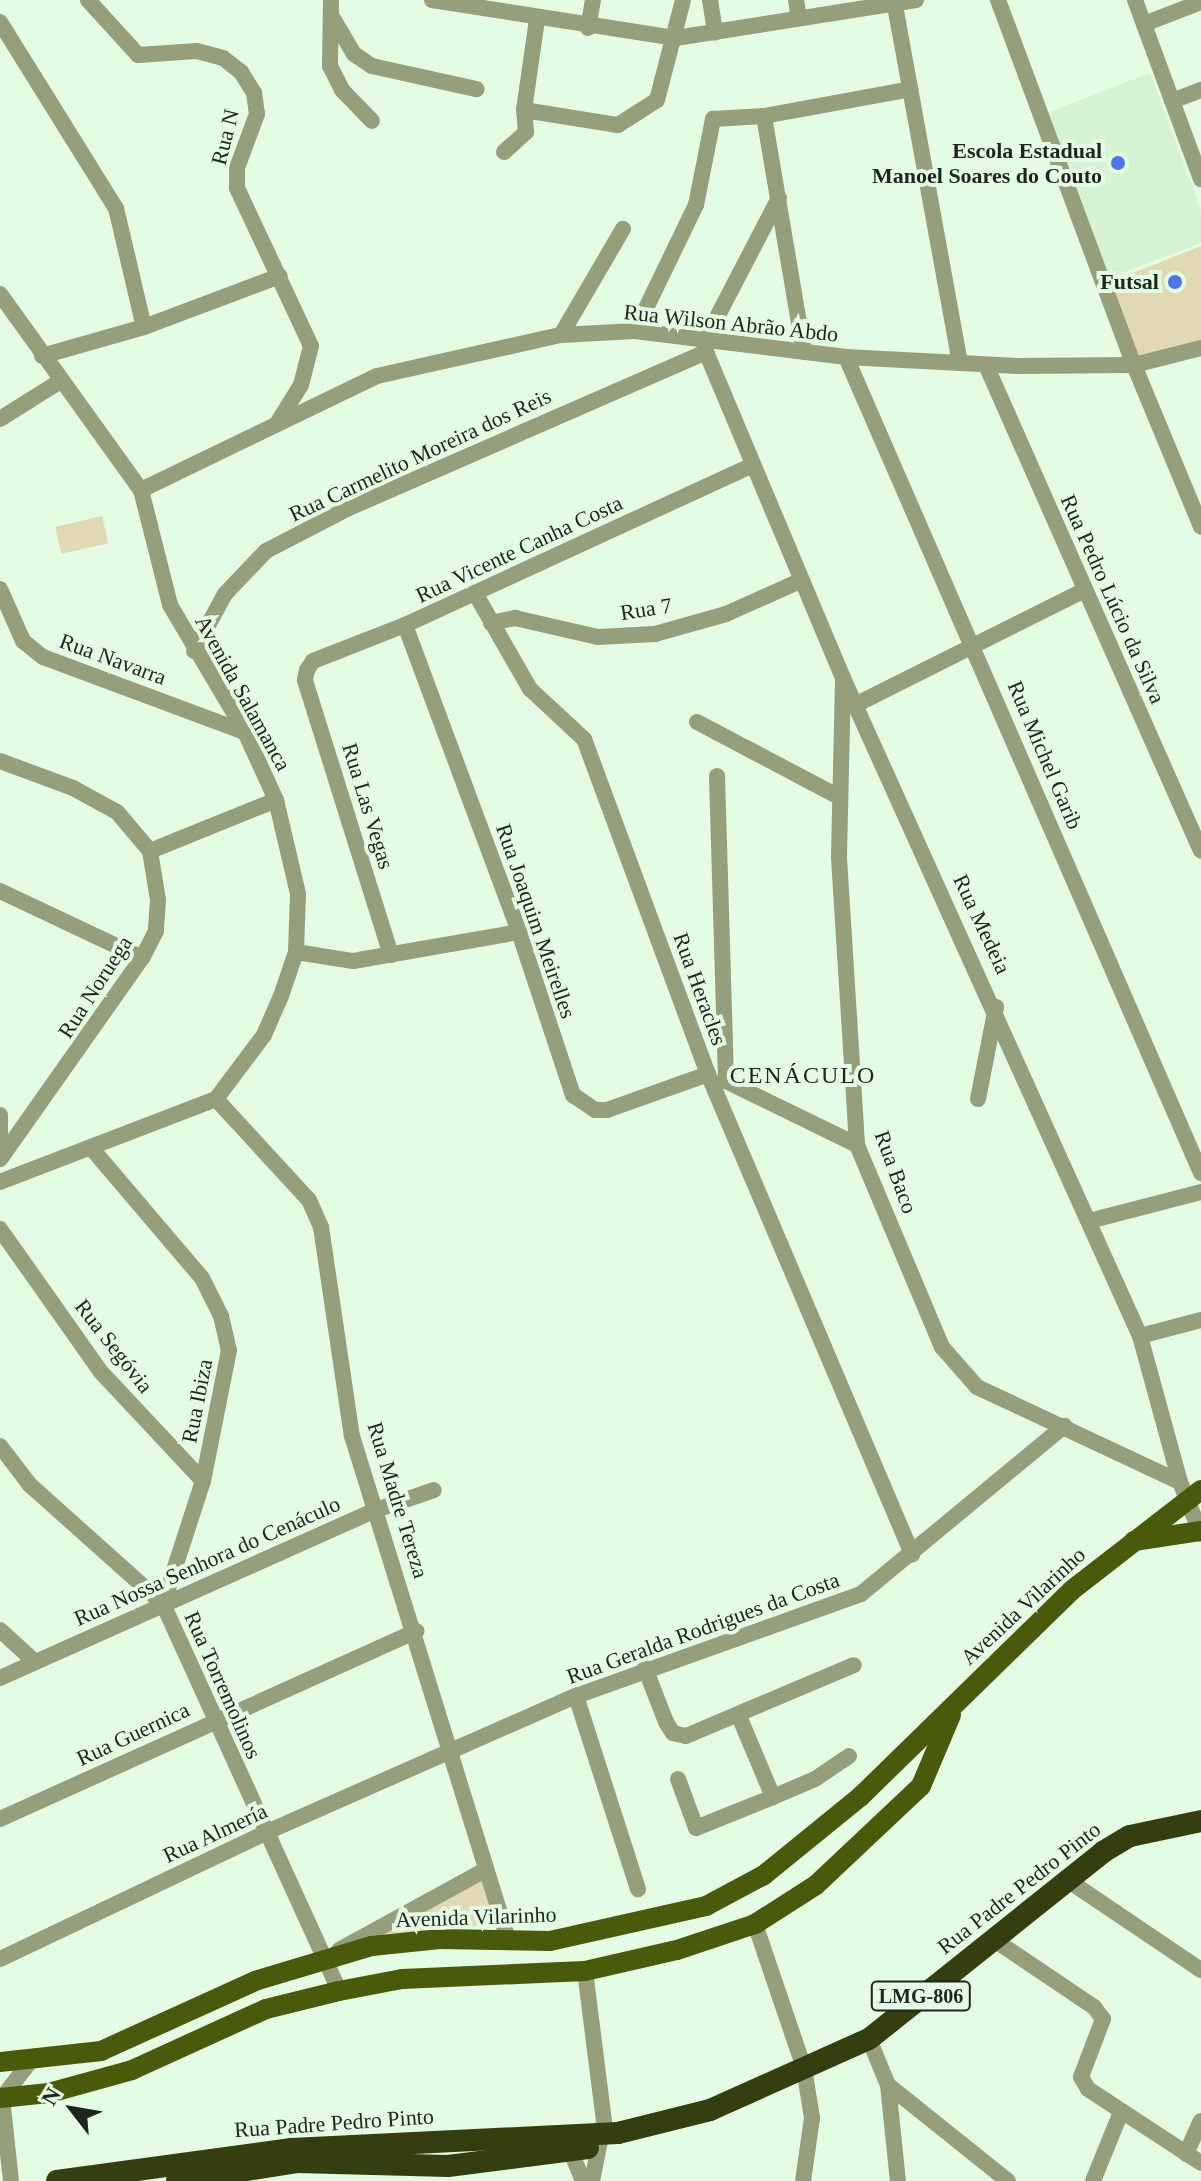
<!DOCTYPE html>
<html>
<head>
<meta charset="utf-8">
<style>
	body { margin:0 }
	#map { position:relative; width:1201px; height:2181px; overflow:hidden; background:#e4fbe4; font-family:"Times New Roman",serif }
	div>[style] { position:absolute }
	[style*='--x'] { left:calc(var(--x)*1px); top:calc(var(--y)*1px); width:calc(var(--w)*1px); rotate:calc(var(--a)*1deg) }
	.built>* { inset:0; background:#d5f2d5 }
	.green>* { inset:0; background:#e1d9b3; transform-origin:0 0 }
	.minor>* { height:16px; margin:-8px; padding:0 8px; transform-origin:8px; border-radius:8px; background:#959f7b }
	.major>* { height:20px; margin:-10px; padding:0 10px; transform-origin:10px; border-radius:10px; background:#4a5a0b }
	.highway>* { height:22px; margin:-11px; padding:0 11px; transform-origin:11px; border-radius:11px; background:#343e0f }
	.dots>* { width:22px; height:22px; translate:-50% -50%; box-sizing:border-box; border:4px solid #e4fbe4; border-radius:50% }
	span { translate:-50% -50%; white-space:nowrap; text-align:center; line-height:1.15; -webkit-text-stroke:8px #e4fbe4; paint-order:stroke }
	.shield-label span { padding:2px 6px; background:#e4fbe4; border:2px solid; border-radius:6px; -webkit-text-stroke-width:0 }
	.shield-label { font-size:20px; color:#1d251d; font-weight:700 }
	.street-label { font-size:22px; color:#1d251d }
	.poi-label { font-size:22px; color:#1d251d; font-weight:700 }
	.right { translate:-100% -50%; text-align:right }
	.neighbourhood-label { font-size:24px; color:#1d251d; letter-spacing:2px }
	.north { position:absolute; left:32px; top:2069px; width:80px; height:80px; -webkit-text-stroke:6px #e4fbe4; paint-order:stroke; rotate:301deg; font-size:22px; font-weight:700; line-height:32px; text-align:center; color:#1d251d }
	.north::after { content:''; display:block; margin:auto; width:28px; height:36px; background:#1d251d; clip-path:polygon(50% 0,100% 100%,50% 72%,0 100%) }
</style>
</head>
<body>
<div id="map">
	<div class="built">
		<i style="clip-path:polygon(1150px 73px,1201px 210px,1201px 243px,1109px 278px,1047px 113px)"></i>
	</div>
	<div class="green">
		<i style="clip-path:polygon(1201px 246px,1201px 340px,1141px 363px,1110px 282px)"></i>
		<i style="left:102px;top:516px;width:28px;height:48px;rotate:77deg"></i>
		<i style="clip-path:polygon(483px 1875px,495px 1922px,339px 1951px)"></i>
	</div>
	<div class="minor">
		<i style="--x:88;--y:0;--w:74;--a:47.7"></i>
		<i style="--x:138;--y:55;--w:59;--a:-3.9"></i>
		<i style="--x:197;--y:51;--w:27;--a:15"></i>
		<i style="--x:223;--y:58;--w:23;--a:38"></i>
		<i style="--x:241;--y:72;--w:25;--a:58"></i>
		<i style="--x:254;--y:93;--w:21;--a:82"></i>
		<i style="--x:257;--y:114;--w:58;--a:110.3"></i>
		<i style="--x:237;--y:168;--w:20;--a:90"></i>
		<i style="--x:237;--y:188;--w:174;--a:64.9"></i>
		<i style="--x:311;--y:346;--w:40;--a:104.4"></i>
		<i style="--x:301;--y:385;--w:44;--a:121.9"></i>
		<i style="--x:331;--y:0;--w:66;--a:90.9"></i>
		<i style="--x:330;--y:66;--w:27;--a:63"></i>
		<i style="--x:342;--y:90;--w:43;--a:45.9"></i>
		<i style="--x:432;--y:0;--w:247;--a:8.9"></i>
		<i style="--x:676;--y:38;--w:243;--a:-9"></i>
		<i style="--x:710;--y:0;--w:33;--a:81"></i>
		<i style="--x:796;--y:0;--w:18;--a:81"></i>
		<i style="--x:894;--y:0;--w:369;--a:79.7"></i>
		<i style="--x:998;--y:0;--w:390;--a:69.6"></i>
		<i style="--x:1134;--y:365;--w:175;--a:67.5"></i>
		<i style="--x:1135;--y:0;--w:191;--a:69.8"></i>
		<i style="--x:331;--y:15;--w:45;--a:59.5"></i>
		<i style="--x:354;--y:54;--w:22;--a:34"></i>
		<i style="--x:372;--y:66;--w:107;--a:12.5"></i>
		<i style="--x:0;--y:22;--w:219;--a:58.1"></i>
		<i style="--x:116;--y:208;--w:122;--a:76.8"></i>
		<i style="--x:1144;--y:24;--w:61;--a:-21.1"></i>
		<i style="--x:588;--y:28;--w:28;--a:-80"></i>
		<i style="--x:1172;--y:101;--w:31;--a:-21"></i>
		<i style="--x:524;--y:110;--w:95;--a:9.1"></i>
		<i style="--x:618;--y:125;--w:46;--a:-32.7"></i>
		<i style="--x:657;--y:100;--w:103;--a:-75.4"></i>
		<i style="--x:764;--y:116;--w:239;--a:80.4"></i>
		<i style="--x:504;--y:152;--w:30;--a:-42"></i>
		<i style="--x:526;--y:132;--w:22;--a:-95"></i>
		<i style="--x:524;--y:110;--w:91;--a:-81.8"></i>
		<i style="--x:779;--y:198;--w:162;--a:117.5"></i>
		<i style="--x:704;--y:342;--w:10;--a:79"></i>
		<i style="--x:706;--y:352;--w:354;--a:67.2"></i>
		<i style="--x:843;--y:678;--w:722;--a:65.71"></i>
		<i style="--x:1140;--y:1336;--w:151;--a:74.7"></i>
		<i style="--x:1180;--y:1482;--w:56;--a:68"></i>
		<i style="--x:0;--y:294;--w:241;--a:54.3"></i>
		<i style="--x:141;--y:490;--w:119;--a:75.8"></i>
		<i style="--x:170;--y:605;--w:147;--a:59.4"></i>
		<i style="--x:245;--y:732;--w:75;--a:65.5"></i>
		<i style="--x:276;--y:800;--w:97;--a:76.8"></i>
		<i style="--x:298;--y:894;--w:58;--a:92"></i>
		<i style="--x:296;--y:952;--w:46;--a:108.8"></i>
		<i style="--x:281;--y:996;--w:43;--a:113.6"></i>
		<i style="--x:264;--y:1035;--w:80;--a:126.9"></i>
		<i style="--x:216;--y:1099;--w:231;--a:159"></i>
		<i style="--x:635;--y:331;--w:140;--a:-64.2"></i>
		<i style="--x:696;--y:205;--w:88;--a:-78.8"></i>
		<i style="--x:713;--y:119;--w:51;--a:-3.4"></i>
		<i style="--x:764;--y:116;--w:149;--a:-10.4"></i>
		<i style="--x:561;--y:335;--w:123;--a:-59.7"></i>
		<i style="--x:42;--y:356;--w:106;--a:-15.9"></i>
		<i style="--x:144;--y:327;--w:145;--a:-20.6"></i>
		<i style="--x:846;--y:357;--w:890;--a:66.49"></i>
		<i style="--x:986;--y:365;--w:531;--a:66.14"></i>
		<i style="--x:0;--y:419;--w:70;--a:-32.1"></i>
		<i style="--x:141;--y:490;--w:262;--a:-25.8"></i>
		<i style="--x:377;--y:376;--w:189;--a:-12.6"></i>
		<i style="--x:561;--y:335;--w:74;--a:-3.1"></i>
		<i style="--x:635;--y:331;--w:213;--a:7"></i>
		<i style="--x:846;--y:357;--w:172;--a:3"></i>
		<i style="--x:1018;--y:366;--w:116;--a:-0.5"></i>
		<i style="--x:1134;--y:365;--w:69;--a:-14.2"></i>
		<i style="--x:0;--y:589;--w:57;--a:66.1"></i>
		<i style="--x:23;--y:641;--w:26;--a:39"></i>
		<i style="--x:43;--y:657;--w:215;--a:20.4"></i>
		<i style="--x:475;--y:593;--w:111;--a:60.2"></i>
		<i style="--x:530;--y:689;--w:74;--a:42.8"></i>
		<i style="--x:584;--y:739;--w:357;--a:69.7"></i>
		<i style="--x:708;--y:1074;--w:522;--a:66.97"></i>
		<i style="--x:491;--y:623;--w:25;--a:-12"></i>
		<i style="--x:515;--y:618;--w:85;--a:12.9"></i>
		<i style="--x:598;--y:637;--w:57;--a:-3"></i>
		<i style="--x:655;--y:634;--w:74;--a:-15.7"></i>
		<i style="--x:726;--y:614;--w:83;--a:-24.1"></i>
		<i style="--x:405;--y:625;--w:327;--a:69.6"></i>
		<i style="--x:519;--y:932;--w:172;--a:71.7"></i>
		<i style="--x:573;--y:1095;--w:27;--a:34"></i>
		<i style="--x:595;--y:1110;--w:12;--a:0"></i>
		<i style="--x:607;--y:1110;--w:107;--a:-19.6"></i>
		<i style="--x:194;--y:651;--w:65;--a:-61.5"></i>
		<i style="--x:225;--y:594;--w:59;--a:-46.4"></i>
		<i style="--x:266;--y:551;--w:93;--a:-27.4"></i>
		<i style="--x:349;--y:508;--w:390;--a:-23.6"></i>
		<i style="--x:843;--y:680;--w:178;--a:91.3"></i>
		<i style="--x:839;--y:858;--w:288;--a:86.4"></i>
		<i style="--x:857;--y:1145;--w:219;--a:67.2"></i>
		<i style="--x:942;--y:1347;--w:53;--a:48.8"></i>
		<i style="--x:977;--y:1387;--w:224;--a:25.1"></i>
		<i style="--x:857;--y:704;--w:255;--a:-26.6"></i>
		<i style="--x:697;--y:722;--w:161;--a:27.8"></i>
		<i style="--x:0;--y:761;--w:78;--a:20.3"></i>
		<i style="--x:73;--y:788;--w:50;--a:28.6"></i>
		<i style="--x:117;--y:812;--w:51;--a:49.8"></i>
		<i style="--x:150;--y:851;--w:50;--a:80.7"></i>
		<i style="--x:158;--y:900;--w:31;--a:94"></i>
		<i style="--x:156;--y:931;--w:30;--a:117"></i>
		<i style="--x:142;--y:958;--w:246;--a:125.2"></i>
		<i style="--x:717;--y:776;--w:305;--a:88.3"></i>
		<i style="--x:150;--y:851;--w:136;--a:-22"></i>
		<i style="--x:0;--y:891;--w:157;--a:25.3"></i>
		<i style="--x:296;--y:952;--w:58;--a:9"></i>
		<i style="--x:353;--y:961;--w:169;--a:-9.9"></i>
		<i style="--x:391;--y:955;--w:288;--a:-107.4"></i>
		<i style="--x:305;--y:680;--w:10;--a:-79"></i>
		<i style="--x:307;--y:670;--w:11;--a:-56"></i>
		<i style="--x:313;--y:661;--w:99;--a:-21.4"></i>
		<i style="--x:405;--y:625;--w:380;--a:-24.7"></i>
		<i style="--x:726;--y:1081;--w:146;--a:26"></i>
		<i style="--x:216;--y:1099;--w:137;--a:47.4"></i>
		<i style="--x:309;--y:1200;--w:30;--a:66"></i>
		<i style="--x:321;--y:1227;--w:211;--a:81.6"></i>
		<i style="--x:352;--y:1436;--w:527;--a:72.77"></i>
		<i style="--x:978;--y:1099;--w:94;--a:-78.9"></i>
		<i style="--x:0;--y:1115;--w:26;--a:90"></i>
		<i style="--x:93;--y:1150;--w:168;--a:49.6"></i>
		<i style="--x:202;--y:1278;--w:42;--a:63.4"></i>
		<i style="--x:221;--y:1316;--w:35;--a:77"></i>
		<i style="--x:229;--y:1350;--w:134;--a:101.2"></i>
		<i style="--x:203;--y:1481;--w:129;--a:108"></i>
		<i style="--x:1089;--y:1221;--w:116;--a:-14.5"></i>
		<i style="--x:0;--y:1229;--w:175;--a:54.8"></i>
		<i style="--x:101;--y:1372;--w:149;--a:46.9"></i>
		<i style="--x:1140;--y:1336;--w:63;--a:-14.7"></i>
		<i style="--x:0;--y:1446;--w:49;--a:52.4"></i>
		<i style="--x:30;--y:1485;--w:178;--a:41.8"></i>
		<i style="--x:163;--y:1604;--w:425;--a:65.5"></i>
		<i style="--x:0;--y:1630;--w:46;--a:42.4"></i>
		<i style="--x:645;--y:1668;--w:58;--a:68.7"></i>
		<i style="--x:666;--y:1722;--w:13;--a:58"></i>
		<i style="--x:673;--y:1733;--w:13;--a:13"></i>
		<i style="--x:686;--y:1736;--w:182;--a:-22.9"></i>
		<i style="--x:0;--y:1678;--w:412;--a:-24.1"></i>
		<i style="--x:376;--y:1510;--w:61;--a:-19"></i>
		<i style="--x:576;--y:1696;--w:203;--a:72.2"></i>
		<i style="--x:678;--y:1779;--w:52;--a:69.8"></i>
		<i style="--x:696;--y:1828;--w:83;--a:-21.9"></i>
		<i style="--x:773;--y:1797;--w:88;--a:-112.8"></i>
		<i style="--x:773;--y:1797;--w:46;--a:-23.2"></i>
		<i style="--x:815;--y:1779;--w:41;--a:-34.1"></i>
		<i style="--x:0;--y:1819;--w:457;--a:-24.3"></i>
		<i style="--x:1066;--y:1879;--w:163;--a:34"></i>
		<i style="--x:755;--y:1924;--w:152;--a:71.2"></i>
		<i style="--x:804;--y:2068;--w:51;--a:80.9"></i>
		<i style="--x:812;--y:2118;--w:64;--a:98.1"></i>
		<i style="--x:993;--y:1939;--w:122;--a:34"></i>
		<i style="--x:1094;--y:2007;--w:15;--a:53"></i>
		<i style="--x:1103;--y:2019;--w:62;--a:110.8"></i>
		<i style="--x:1081;--y:2077;--w:14;--a:60"></i>
		<i style="--x:1088;--y:2089;--w:135;--a:33.2"></i>
		<i style="--x:339;--y:1950;--w:166;--a:-28.7"></i>
		<i style="--x:0;--y:1959;--w:296;--a:-25.4"></i>
		<i style="--x:267;--y:1832;--w:338;--a:-23.8"></i>
		<i style="--x:576;--y:1696;--w:303;--a:-19.7"></i>
		<i style="--x:861;--y:1594;--w:264;--a:-39.6"></i>
		<i style="--x:585;--y:1971;--w:151;--a:82.8"></i>
		<i style="--x:604;--y:2121;--w:61;--a:101.3"></i>
		<i style="--x:869;--y:2039;--w:50;--a:67.6"></i>
		<i style="--x:888;--y:2085;--w:97;--a:84.1"></i>
		<i style="--x:888;--y:2085;--w:154;--a:38.7"></i>
		<i style="--x:567;--y:2142;--w:42;--a:67.7"></i>
		<i style="--x:1186;--y:2154;--w:36;--a:-66"></i>
		<i style="--x:11;--y:2181;--w:83;--a:-96.2"></i>
		<i style="--x:2;--y:2098;--w:44;--a:-52.4"></i>
		<i style="--x:1093;--y:2181;--w:74;--a:-67.9"></i>
	</div>
	<div class="major">
		<i style="--x:1134;--y:1541;--w:68;--a:-8.5"></i>
		<i style="--x:0;--y:2062;--w:102;--a:-6.2"></i>
		<i style="--x:101;--y:2051;--w:169;--a:-24.4"></i>
		<i style="--x:255;--y:1981;--w:122;--a:-16.7"></i>
		<i style="--x:372;--y:1946;--w:68;--a:-5.9"></i>
		<i style="--x:440;--y:1939;--w:110;--a:1"></i>
		<i style="--x:550;--y:1941;--w:160;--a:-12.6"></i>
		<i style="--x:706;--y:1906;--w:66;--a:-28.1"></i>
		<i style="--x:764;--y:1875;--w:124;--a:-39.1"></i>
		<i style="--x:860;--y:1797;--w:296;--a:-44.3"></i>
		<i style="--x:1072;--y:1590;--w:163;--a:-37.8"></i>
		<i style="--x:0;--y:2098;--w:49;--a:-5.8"></i>
		<i style="--x:49;--y:2093;--w:86;--a:-15.5"></i>
		<i style="--x:132;--y:2070;--w:147;--a:-24.5"></i>
		<i style="--x:266;--y:2009;--w:75;--a:-13.9"></i>
		<i style="--x:339;--y:1991;--w:64;--a:-10.8"></i>
		<i style="--x:402;--y:1979;--w:183;--a:-2.5"></i>
		<i style="--x:585;--y:1971;--w:94;--a:-12.9"></i>
		<i style="--x:677;--y:1950;--w:82;--a:-18.4"></i>
		<i style="--x:755;--y:1924;--w:72;--a:-32.6"></i>
		<i style="--x:816;--y:1885;--w:144;--a:-43.3"></i>
		<i style="--x:921;--y:1786;--w:77;--a:-67.1"></i>
	</div>
	<div class="highway">
		<i style="--x:57;--y:2181;--w:237;--a:-7.8"></i>
		<i style="--x:292;--y:2149;--w:326;--a:-2.8"></i>
		<i style="--x:618;--y:2133;--w:95;--a:-14"></i>
		<i style="--x:710;--y:2110;--w:174;--a:-24.1"></i>
		<i style="--x:869;--y:2039;--w:300;--a:-38.6"></i>
		<i style="--x:1103;--y:1852;--w:31;--a:-31"></i>
		<i style="--x:1130;--y:1836;--w:73;--a:-11.9"></i>
		<i style="--x:177;--y:2181;--w:121;--a:-9"></i>
		<i style="--x:297;--y:2162;--w:151;--a:1.5"></i>
		<i style="--x:448;--y:2166;--w:141;--a:-7.3"></i>
	</div>
	<div class="dots">
		<i style="left:1118px;top:163px;background:#4c76e9"></i>
		<i style="left:1175px;top:282px;background:#4c76e9"></i>
	</div>
	<div class="shield-label">
		<span style="left:921px;top:1996px">LMG-806</span>
	</div>
	<div class="street-label">
		<span style="left:225px;top:137px;rotate:-76deg">Rua N</span>
		<span style="left:731px;top:323px;rotate:6deg">Rua Wilson Abrão Abdo</span>
		<span style="left:420px;top:455px;rotate:-25deg">Rua Carmelito Moreira dos Reis</span>
		<span style="left:519px;top:549px;rotate:-25deg">Rua Vicente Canha Costa</span>
		<span style="left:1113px;top:599px;rotate:66deg">Rua Pedro Lúcio da Silva</span>
		<span style="left:646px;top:609px;rotate:-9deg">Rua 7</span>
		<span style="left:113px;top:659px;rotate:20deg">Rua Navarra</span>
		<span style="left:243px;top:693px;rotate:61deg">Avenida Salamanca</span>
		<span style="left:1045px;top:755px;rotate:67deg">Rua Michel Garib</span>
		<span style="left:368px;top:806px;rotate:73deg">Rua Las Vegas</span>
		<span style="left:536px;top:921px;rotate:71deg">Rua Joaquim Meirelles</span>
		<span style="left:982px;top:924px;rotate:65deg">Rua Medeia</span>
		<span style="left:95px;top:987px;rotate:-57deg">Rua Noruega</span>
		<span style="left:700px;top:989px;rotate:70deg">Rua Heracles</span>
		<span style="left:896px;top:1172px;rotate:70deg">Rua Baco</span>
		<span style="left:114px;top:1346px;rotate:52deg">Rua Segóvia</span>
		<span style="left:197px;top:1401px;rotate:-79deg">Rua Ibiza</span>
		<span style="left:398px;top:1500px;rotate:73deg">Rua Madre Tereza</span>
		<span style="left:207px;top:1561px;rotate:-24deg">Rua Nossa Senhora do Cenáculo</span>
		<span style="left:1023px;top:1606px;rotate:-43deg">Avenida Vilarinho</span>
		<span style="left:703px;top:1628px;rotate:-20deg">Rua Geralda Rodrigues da Costa</span>
		<span style="left:223px;top:1685px;rotate:66deg">Rua Torremolinos</span>
		<span style="left:133px;top:1734px;rotate:-25deg">Rua Guernica</span>
		<span style="left:215px;top:1833px;rotate:-25deg">Rua Almería</span>
		<span style="left:1019px;top:1888px;rotate:-38deg">Rua Padre Pedro Pinto</span>
		<span style="left:476px;top:1917px;rotate:-2deg">Avenida Vilarinho</span>
		<span style="left:334px;top:2123px;rotate:-4deg">Rua Padre Pedro Pinto</span>
	</div>
	<div class="poi-label">
		<span class="right" style="left:1102px;top:163px">Escola Estadual<br>Manoel Soares do Couto</span>
		<span class="right" style="left:1159px;top:282px">Futsal</span>
	</div>
	<div class="neighbourhood-label">
		<span style="left:803px;top:1076px">CENÁCULO</span>
	</div>
	<div class="north">N</div>
</div>
</body>
</html>
